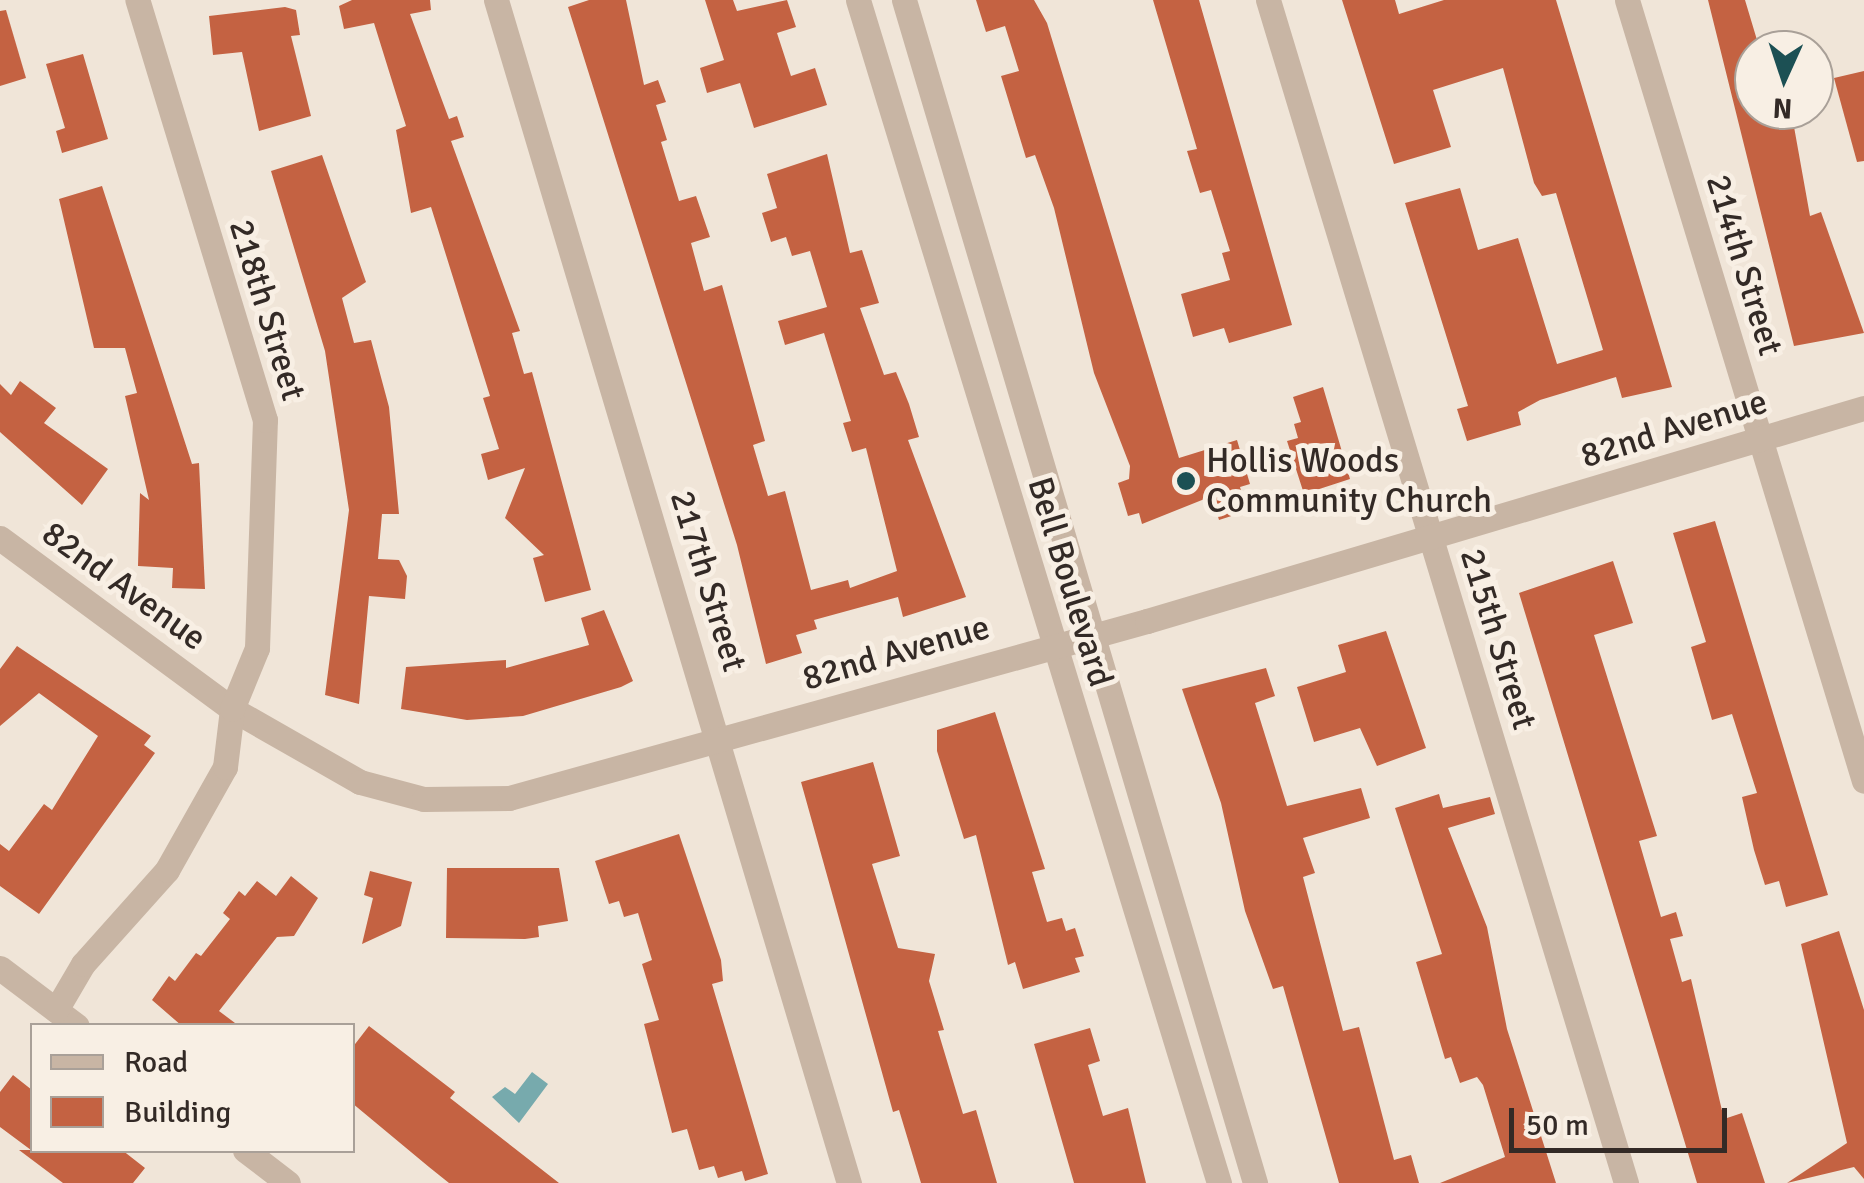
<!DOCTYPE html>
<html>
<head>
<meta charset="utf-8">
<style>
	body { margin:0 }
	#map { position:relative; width:1864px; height:1183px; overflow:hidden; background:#f0e5d8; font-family:Signika,sans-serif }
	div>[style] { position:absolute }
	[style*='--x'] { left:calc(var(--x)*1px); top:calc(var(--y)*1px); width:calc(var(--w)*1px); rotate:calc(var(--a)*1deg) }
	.water>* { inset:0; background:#77aaad }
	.building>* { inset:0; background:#c46242 }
	.minor>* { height:25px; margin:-12.5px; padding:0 12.5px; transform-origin:12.5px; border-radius:12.5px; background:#c8b5a4 }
	.dots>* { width:28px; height:28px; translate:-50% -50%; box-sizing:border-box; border:5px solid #f8efe4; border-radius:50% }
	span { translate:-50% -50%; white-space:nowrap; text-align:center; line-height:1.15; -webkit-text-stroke:10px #f8efe4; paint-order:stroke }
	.street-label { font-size:35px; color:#332a26 }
	.poi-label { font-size:35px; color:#332a26 }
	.left { translate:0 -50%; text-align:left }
	.legend { position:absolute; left:30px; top:1023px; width:325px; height:130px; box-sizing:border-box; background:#f8efe4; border:2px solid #a9a098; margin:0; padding:12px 18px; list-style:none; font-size:30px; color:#332a26 }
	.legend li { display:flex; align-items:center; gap:20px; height:50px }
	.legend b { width:50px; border:2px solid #a9a098 }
	.north { position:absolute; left:1734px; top:30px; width:100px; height:100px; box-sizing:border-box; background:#f8efe4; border:2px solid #a9a098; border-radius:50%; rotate:183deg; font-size:28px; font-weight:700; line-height:40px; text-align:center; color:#332a26 }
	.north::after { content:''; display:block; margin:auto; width:35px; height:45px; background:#1c5054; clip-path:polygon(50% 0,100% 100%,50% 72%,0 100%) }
	.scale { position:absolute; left:1509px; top:1108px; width:218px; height:45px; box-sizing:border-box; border:5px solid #332a26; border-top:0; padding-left:12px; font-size:30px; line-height:35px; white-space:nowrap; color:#332a26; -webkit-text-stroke:8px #f8efe4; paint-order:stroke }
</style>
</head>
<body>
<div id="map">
	<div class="water">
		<i style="clip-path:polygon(532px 1072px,548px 1084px,519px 1123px,492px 1097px,505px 1087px,515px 1094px)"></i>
	</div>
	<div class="building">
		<i style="clip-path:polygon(352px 0,430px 0,431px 10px,410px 14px,449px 119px,457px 116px,464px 137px,451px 141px,520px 331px,512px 333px,524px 374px,532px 372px,591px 590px,545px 602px,533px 558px,544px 555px,505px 518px,525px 468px,488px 480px,481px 454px,499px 449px,483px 398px,490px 396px,431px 207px,411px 213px,396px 130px,406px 126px,374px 23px,344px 29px,339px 6px)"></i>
		<i style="clip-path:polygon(589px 0,626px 0,644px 85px,658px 80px,666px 102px,656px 105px,667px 140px,661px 142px,679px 201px,696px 196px,710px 237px,691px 243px,704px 291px,722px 285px,765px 441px,753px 445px,768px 496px,785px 491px,811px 590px,848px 580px,850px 588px,897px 571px,866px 448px,852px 452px,843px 423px,851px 421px,824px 333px,785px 345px,778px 321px,827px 307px,810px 251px,792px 256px,786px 237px,771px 242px,762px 213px,777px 208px,767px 174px,827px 154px,850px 253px,862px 250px,879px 303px,860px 308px,884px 375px,896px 372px,909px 404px,919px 437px,908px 440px,966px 597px,903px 617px,898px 597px,814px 620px,817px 629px,796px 635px,802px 653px,766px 664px,737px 545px,568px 7px)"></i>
		<i style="clip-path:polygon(705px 0,733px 0,737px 11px,787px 0,796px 27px,777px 33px,791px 76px,815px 68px,827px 105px,754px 128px,740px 83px,707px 93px,700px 68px,724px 60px)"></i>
		<i style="clip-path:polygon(976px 0,1034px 0,1047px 23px,1179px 458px,1237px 440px,1250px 484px,1240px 487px,1247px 511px,1219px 520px,1212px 496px,1142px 524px,1139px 513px,1128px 516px,1118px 483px,1129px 479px,1130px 466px,1094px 373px,1054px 208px,1035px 155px,1026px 158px,1001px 76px,1019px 71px,1005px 26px,986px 32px)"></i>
		<i style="clip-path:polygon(1153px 0,1199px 0,1292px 325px,1229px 343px,1224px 328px,1193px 337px,1181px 294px,1230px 280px,1222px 253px,1230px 251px,1211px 190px,1200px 193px,1187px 151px,1197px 149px)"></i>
		<i style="clip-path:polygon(1342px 0,1395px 0,1399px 14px,1444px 0,1556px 0,1672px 387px,1622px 398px,1616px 377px,1540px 400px,1518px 412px,1521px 425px,1467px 441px,1457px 409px,1468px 406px,1405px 203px,1460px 188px,1478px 250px,1518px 238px,1557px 364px,1603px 350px,1556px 193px,1542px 196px,1534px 183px,1503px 68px,1433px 90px,1451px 147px,1394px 164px)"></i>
		<i style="clip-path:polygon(1708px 0,1745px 0,1757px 40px,1754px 110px,1791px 110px,1810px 216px,1821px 212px,1864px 333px,1794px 346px)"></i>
		<i style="clip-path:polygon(285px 7px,296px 10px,300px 35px,291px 36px,311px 116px,259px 131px,242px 52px,213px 55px,209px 16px)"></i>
		<i style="clip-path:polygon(6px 10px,26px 78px,0 86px,0 11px)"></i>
		<i style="clip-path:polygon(83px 54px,108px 139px,62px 153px,56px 131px,65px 128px,46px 64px)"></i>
		<i style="clip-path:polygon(1864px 71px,1864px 161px,1857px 162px,1834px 78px)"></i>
		<i style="clip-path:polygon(322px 155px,366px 282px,342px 298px,354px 343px,371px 340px,389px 407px,399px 514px,382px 514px,378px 559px,399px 560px,407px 576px,405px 599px,369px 596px,359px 704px,325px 695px,349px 510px,325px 351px,271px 171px)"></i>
		<i style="clip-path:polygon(102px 186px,192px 464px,199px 463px,205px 589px,172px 588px,173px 568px,138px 566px,140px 493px,149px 500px,125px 396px,137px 393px,125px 348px,94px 348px,59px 199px)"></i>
		<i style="clip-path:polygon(20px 381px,56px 408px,44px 423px,108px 469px,82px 505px,0 432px,0 384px,11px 395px)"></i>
		<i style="clip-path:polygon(1323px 387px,1350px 479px,1304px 494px,1287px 441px,1298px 438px,1294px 424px,1301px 422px,1293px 397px)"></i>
		<i style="clip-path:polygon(1715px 521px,1828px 895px,1786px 907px,1779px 881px,1765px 885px,1754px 850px,1742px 797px,1757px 793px,1732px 714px,1712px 720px,1691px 647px,1706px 642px,1673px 533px)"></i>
		<i style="clip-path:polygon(1613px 561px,1633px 623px,1594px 635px,1657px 836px,1639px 841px,1661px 917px,1676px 912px,1683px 936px,1670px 939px,1682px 982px,1691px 979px,1724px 1119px,1742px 1113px,1765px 1183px,1697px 1183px,1519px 593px)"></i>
		<i style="clip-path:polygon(604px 610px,633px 681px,621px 687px,523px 716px,467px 720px,401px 709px,406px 667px,506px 660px,506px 668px,589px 645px,581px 618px)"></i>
		<i style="clip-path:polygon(1386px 631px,1426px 748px,1377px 766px,1360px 728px,1314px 742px,1297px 687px,1346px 672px,1338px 645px)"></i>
		<i style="clip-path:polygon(17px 646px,151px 736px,144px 745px,155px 753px,39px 914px,0 886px,0 844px,9px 851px,44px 804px,52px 810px,98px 736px,39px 693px,0 726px,0 669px)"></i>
		<i style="clip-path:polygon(1266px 668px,1275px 696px,1255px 703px,1287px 806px,1361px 788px,1370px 818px,1303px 838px,1315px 873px,1303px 877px,1343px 1031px,1359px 1027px,1394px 1160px,1411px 1155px,1419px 1183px,1339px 1183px,1283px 986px,1273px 989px,1245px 911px,1221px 803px,1182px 689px)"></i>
		<i style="clip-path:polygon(995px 712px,1045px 869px,1032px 872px,1047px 922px,1062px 918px,1066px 931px,1075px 928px,1084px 956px,1075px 958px,1080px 972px,1023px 989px,1015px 962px,1008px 965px,976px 835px,964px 839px,937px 751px,937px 730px)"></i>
		<i style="clip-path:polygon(873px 762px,900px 856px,872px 864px,898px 948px,935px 954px,929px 981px,944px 1030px,938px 1031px,963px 1114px,976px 1110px,997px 1183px,921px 1183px,899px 1110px,893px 1112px,801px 782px)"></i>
		<i style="clip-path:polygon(1439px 794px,1443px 808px,1490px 797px,1495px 814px,1448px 828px,1487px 927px,1507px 1029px,1556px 1183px,1440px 1183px,1505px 1157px,1483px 1085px,1477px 1077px,1460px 1083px,1451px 1057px,1445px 1059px,1416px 962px,1442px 954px,1395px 808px)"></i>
		<i style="clip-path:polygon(679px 834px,721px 960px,723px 981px,712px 984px,768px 1174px,745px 1181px,742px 1171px,718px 1178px,714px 1166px,699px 1170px,687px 1129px,672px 1133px,644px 1024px,659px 1020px,642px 964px,652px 960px,638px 913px,624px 917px,619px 901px,609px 904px,595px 861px)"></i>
		<i style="clip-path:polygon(447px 868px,559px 868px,568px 921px,538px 926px,539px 937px,525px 939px,446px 938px)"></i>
		<i style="clip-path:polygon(370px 871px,412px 882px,401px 926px,362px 944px,373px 898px,364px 895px)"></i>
		<i style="clip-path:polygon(291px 876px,318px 898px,294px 936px,277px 937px,219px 1011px,239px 1026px,182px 1026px,152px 1000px,169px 976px,175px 981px,196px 953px,201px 956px,230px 919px,223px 913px,239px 891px,245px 896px,257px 881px,276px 896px)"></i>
		<i style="clip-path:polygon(1839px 931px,1864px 1010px,1864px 1179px,1854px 1167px,1787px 1183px,1847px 1143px,1801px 944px)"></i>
		<i style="clip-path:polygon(369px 1026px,455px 1092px,450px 1098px,559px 1183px,449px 1183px,429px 1167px,352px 1103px,352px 1048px)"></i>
		<i style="clip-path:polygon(1090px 1028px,1100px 1061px,1088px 1065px,1103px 1116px,1128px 1108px,1146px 1183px,1074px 1183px,1034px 1044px)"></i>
		<i style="clip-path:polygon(13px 1075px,32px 1090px,32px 1150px,122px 1150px,145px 1168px,133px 1183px,63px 1183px,19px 1150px,31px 1150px,0 1127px,0 1092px)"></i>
	</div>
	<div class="minor">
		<i style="--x:496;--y:0;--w:1235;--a:73.39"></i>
		<i style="--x:858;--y:0;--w:1237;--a:73.03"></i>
		<i style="--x:904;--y:0;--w:1234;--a:73.47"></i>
		<i style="--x:1268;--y:0;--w:1236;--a:73.16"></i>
		<i style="--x:1627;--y:0;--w:816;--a:73.12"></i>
		<i style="--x:0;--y:538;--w:288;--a:36.4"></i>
		<i style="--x:232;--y:709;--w:147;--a:29.7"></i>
		<i style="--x:360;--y:782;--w:66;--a:14.9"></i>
		<i style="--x:424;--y:799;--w:85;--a:-0.7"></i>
		<i style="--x:509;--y:798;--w:662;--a:-15.51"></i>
		<i style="--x:1147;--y:621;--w:748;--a:-16.55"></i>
		<i style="--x:0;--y:968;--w:96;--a:37"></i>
		<i style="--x:56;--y:1010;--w:53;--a:-59.6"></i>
		<i style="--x:83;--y:964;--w:126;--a:-48.2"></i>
		<i style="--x:167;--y:870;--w:118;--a:-60.6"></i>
		<i style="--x:225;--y:767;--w:58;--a:-83.1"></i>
		<i style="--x:232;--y:709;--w:66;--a:-67.7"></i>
		<i style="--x:257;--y:648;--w:228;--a:-88"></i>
		<i style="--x:265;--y:420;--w:439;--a:-106.9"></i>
		<i style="--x:245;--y:1150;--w:54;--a:37.5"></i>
	</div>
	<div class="dots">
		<i style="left:1186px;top:481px;background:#1c5054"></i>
	</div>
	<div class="street-label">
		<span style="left:1744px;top:265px;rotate:73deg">214th Street</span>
		<span style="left:267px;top:310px;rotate:73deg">218th Street</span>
		<span style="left:1674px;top:429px;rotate:-17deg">82nd Avenue</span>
		<span style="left:708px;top:581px;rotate:73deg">217th Street</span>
		<span style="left:1070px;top:582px;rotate:73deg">Bell Boulevard</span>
		<span style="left:124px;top:586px;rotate:36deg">82nd Avenue</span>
		<span style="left:1498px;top:639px;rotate:73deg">215th Street</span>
		<span style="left:896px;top:653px;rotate:-16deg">82nd Avenue</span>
	</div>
	<div class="poi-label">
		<span class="left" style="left:1206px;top:481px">Hollis Woods<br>Community Church</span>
	</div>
	<ul class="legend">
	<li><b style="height:12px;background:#c8b5a4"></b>Road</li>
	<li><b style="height:28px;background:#c46242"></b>Building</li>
	</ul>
	<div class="north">N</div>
	<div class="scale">50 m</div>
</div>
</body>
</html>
